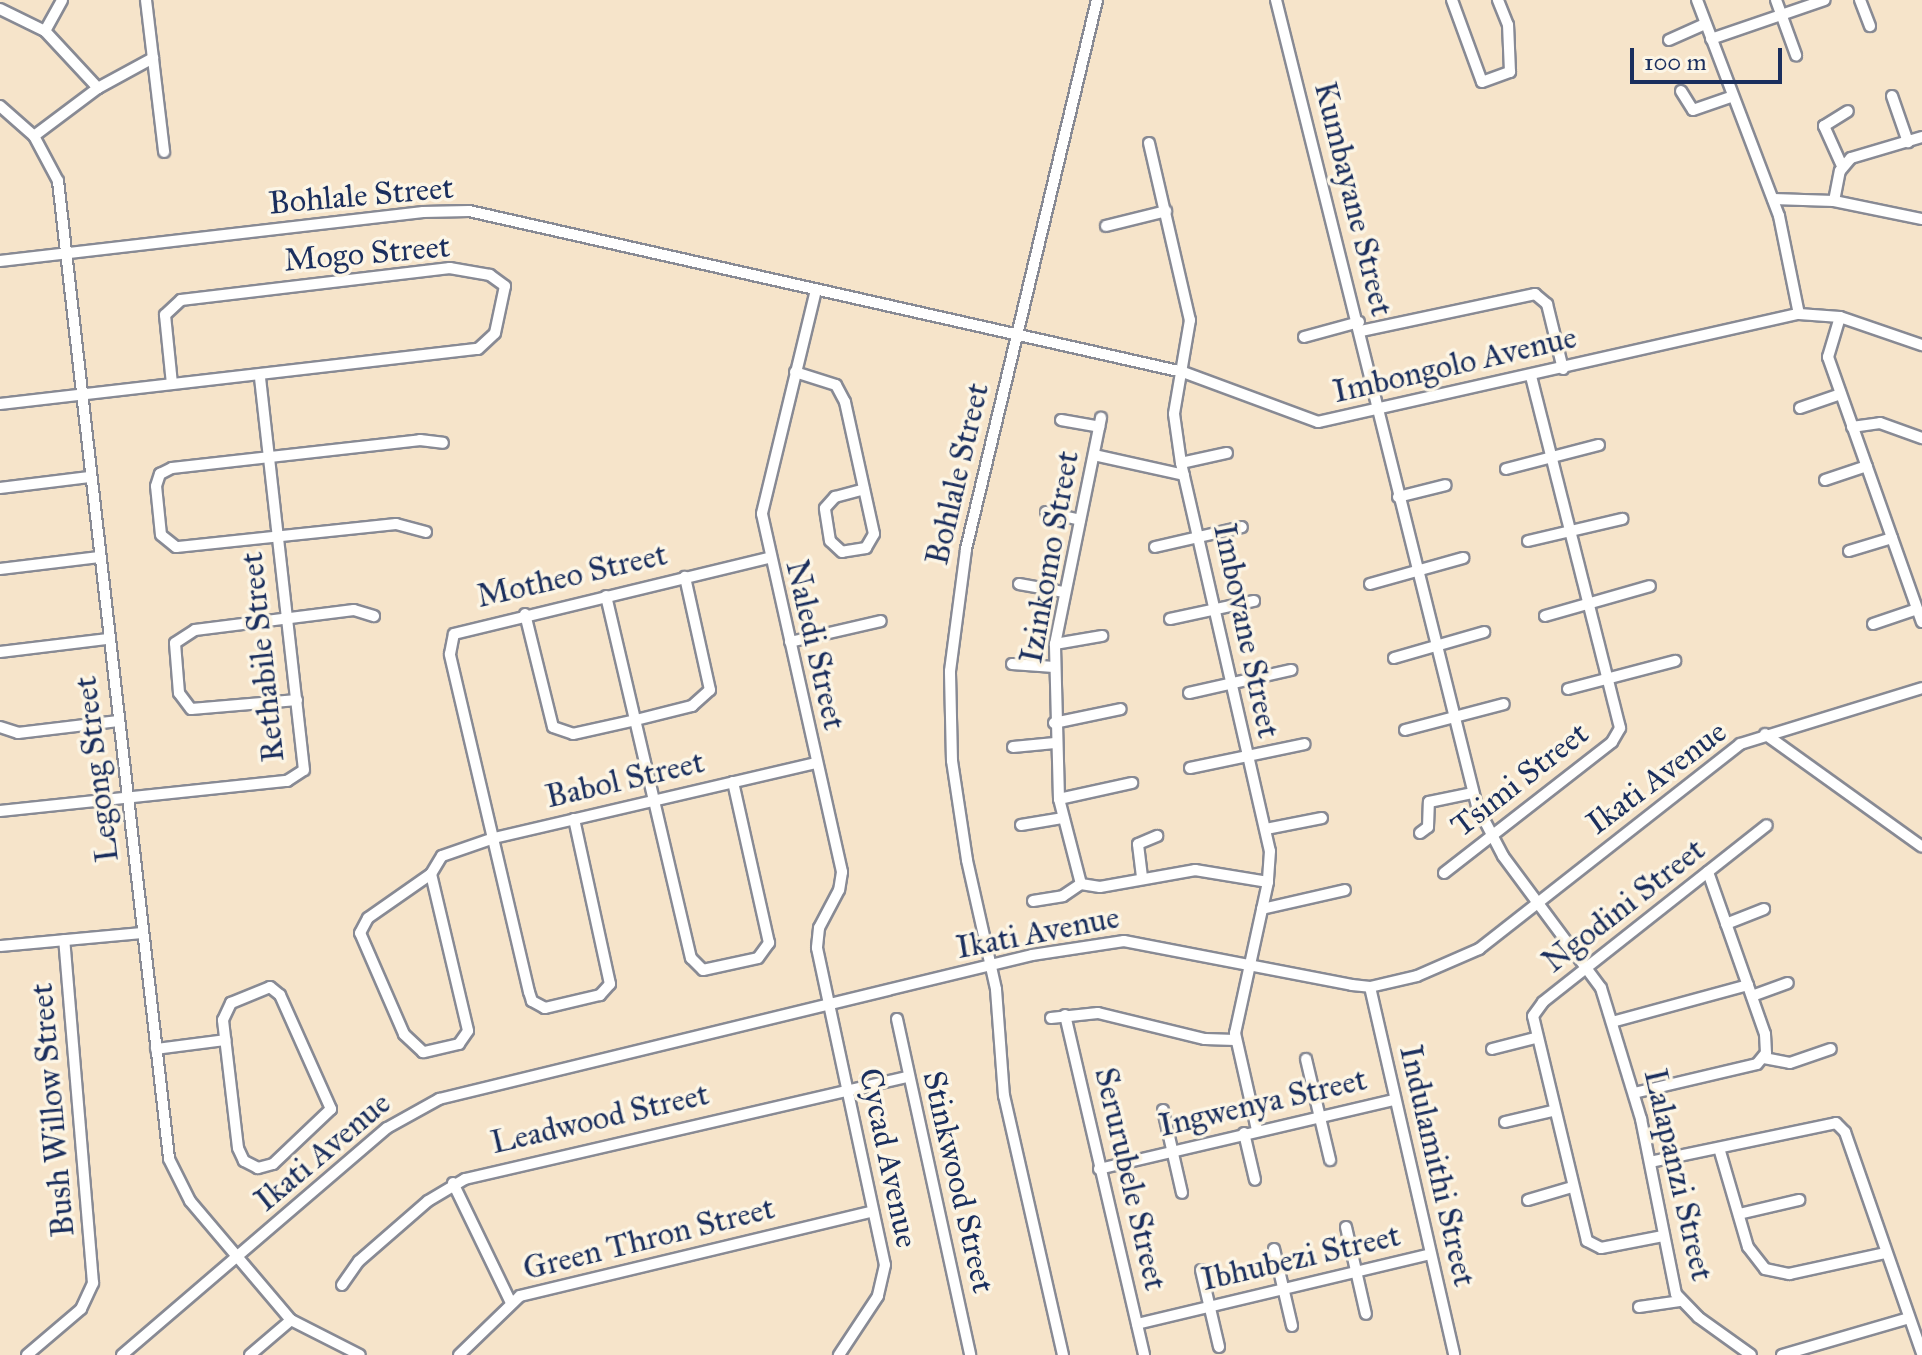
<!DOCTYPE html>
<html>
<head>
<meta charset="utf-8">
<style>
	body { margin:0 }
	#map { position:relative; width:1922px; height:1355px; overflow:hidden; background:#f6e4ca; font-family:"IM FELL Great Primer",serif }
	div>[style] { position:absolute }
	[style*='--x'] { left:calc(var(--x)*1px); top:calc(var(--y)*1px); width:calc(var(--w)*1px); rotate:calc(var(--a)*1deg) }
	.roads { filter:drop-shadow(2px 0 #888a94) drop-shadow(-2px 0 #888a94) drop-shadow(0 2px #888a94) drop-shadow(0 -2px #888a94) }
	.minor>* { height:10px; margin:-5px; padding:0 5px; transform-origin:5px; border-radius:5px; background:#fff }
	span { translate:-50% -50%; white-space:nowrap; text-align:center; line-height:1.15; -webkit-text-stroke:7px #fcf5e5; paint-order:stroke }
	.street-label { font-size:32px; color:#1b2f5e }
	.scale { position:absolute; left:1630px; top:48px; width:152px; height:36px; box-sizing:border-box; border:4px solid #1b2f5e; border-top:0; padding-left:10px; font-size:24px; line-height:28px; white-space:nowrap; color:#1b2f5e; -webkit-text-stroke:6px #fcf5e5; paint-order:stroke }
</style>
</head>
<body>
<div id="map">
	<div class="roads">
		<div class="minor">
			<i style="--x:146;--y:0;--w:153;--a:83.2"></i>
			<i style="--x:1276;--y:0;--w:831;--a:76"></i>
			<i style="--x:1477;--y:806;--w:56;--a:62.5"></i>
			<i style="--x:1503;--y:856;--w:164;--a:53.4"></i>
			<i style="--x:1601;--y:988;--w:137;--a:73"></i>
			<i style="--x:1641;--y:1119;--w:178;--a:78.7"></i>
			<i style="--x:1676;--y:1294;--w:32;--a:46"></i>
			<i style="--x:1698;--y:1317;--w:65;--a:35.6"></i>
			<i style="--x:1452;--y:0;--w:87;--a:69.9"></i>
			<i style="--x:1482;--y:82;--w:30;--a:-20"></i>
			<i style="--x:1510;--y:72;--w:47;--a:-92.4"></i>
			<i style="--x:1508;--y:25;--w:27;--a:-112"></i>
			<i style="--x:1697;--y:0;--w:231;--a:69.2"></i>
			<i style="--x:1779;--y:216;--w:100;--a:78.5"></i>
			<i style="--x:1776;--y:0;--w:59;--a:70"></i>
			<i style="--x:1860;--y:0;--w:28;--a:69"></i>
			<i style="--x:0;--y:9;--w:50;--a:26.1"></i>
			<i style="--x:45;--y:31;--w:78;--a:47.1"></i>
			<i style="--x:45;--y:31;--w:35;--a:-61"></i>
			<i style="--x:1711;--y:39;--w:120;--a:-18.9"></i>
			<i style="--x:1669;--y:40;--w:39;--a:-24"></i>
			<i style="--x:1681;--y:91;--w:22;--a:58"></i>
			<i style="--x:1693;--y:110;--w:39;--a:-19"></i>
			<i style="--x:1892;--y:96;--w:49;--a:70.8"></i>
			<i style="--x:0;--y:106;--w:45;--a:41.4"></i>
			<i style="--x:34;--y:136;--w:51;--a:61.9"></i>
			<i style="--x:58;--y:181;--w:984;--a:83.52"></i>
			<i style="--x:169;--y:1159;--w:47;--a:63.4"></i>
			<i style="--x:190;--y:1201;--w:156;--a:49.7"></i>
			<i style="--x:291;--y:1320;--w:77;--a:26.9"></i>
			<i style="--x:34;--y:136;--w:80;--a:-36.9"></i>
			<i style="--x:98;--y:88;--w:63;--a:-28.6"></i>
			<i style="--x:1149;--y:143;--w:182;--a:77"></i>
			<i style="--x:1190;--y:320;--w:95;--a:99.7"></i>
			<i style="--x:1174;--y:414;--w:49;--a:81.9"></i>
			<i style="--x:1181;--y:463;--w:398;--a:77.1"></i>
			<i style="--x:1270;--y:851;--w:31;--a:94"></i>
			<i style="--x:1268;--y:882;--w:155;--a:102.3"></i>
			<i style="--x:1235;--y:1033;--w:99;--a:77.2"></i>
			<i style="--x:1842;--y:166;--w:44;--a:-114.2"></i>
			<i style="--x:1824;--y:126;--w:28;--a:-32"></i>
			<i style="--x:1773;--y:199;--w:61;--a:1.9"></i>
			<i style="--x:1834;--y:201;--w:90;--a:11.6"></i>
			<i style="--x:1834;--y:201;--w:31;--a:-79"></i>
			<i style="--x:1840;--y:171;--w:17;--a:-50"></i>
			<i style="--x:1851;--y:158;--w:74;--a:-16.5"></i>
			<i style="--x:1106;--y:226;--w:62;--a:-14"></i>
			<i style="--x:0;--y:261;--w:426;--a:-6.6"></i>
			<i style="--x:423;--y:212;--w:46;--a:-1.2"></i>
			<i style="--x:469;--y:211;--w:732;--a:12.71"></i>
			<i style="--x:1183;--y:372;--w:144;--a:20.3"></i>
			<i style="--x:1318;--y:422;--w:493;--a:-12.7"></i>
			<i style="--x:1799;--y:314;--w:41;--a:4.2"></i>
			<i style="--x:1840;--y:317;--w:87;--a:18.9"></i>
			<i style="--x:816;--y:290;--w:230;--a:103.6"></i>
			<i style="--x:762;--y:514;--w:367;--a:77.4"></i>
			<i style="--x:842;--y:872;--w:18;--a:99"></i>
			<i style="--x:839;--y:890;--w:43;--a:117.8"></i>
			<i style="--x:819;--y:928;--w:20;--a:96"></i>
			<i style="--x:817;--y:948;--w:324;--a:77.9"></i>
			<i style="--x:885;--y:1265;--w:32;--a:103"></i>
			<i style="--x:878;--y:1296;--w:71;--a:123.5"></i>
			<i style="--x:1840;--y:317;--w:42;--a:106.7"></i>
			<i style="--x:1828;--y:357;--w:281;--a:70.5"></i>
			<i style="--x:1361;--y:331;--w:178;--a:-12"></i>
			<i style="--x:1535;--y:294;--w:16;--a:40"></i>
			<i style="--x:1547;--y:304;--w:67;--a:76.2"></i>
			<i style="--x:1304;--y:337;--w:57;--a:-15.3"></i>
			<i style="--x:795;--y:372;--w:43;--a:17.6"></i>
			<i style="--x:836;--y:385;--w:19;--a:62"></i>
			<i style="--x:845;--y:402;--w:135;--a:77.6"></i>
			<i style="--x:874;--y:534;--w:16;--a:120"></i>
			<i style="--x:866;--y:548;--w:24;--a:171"></i>
			<i style="--x:842;--y:552;--w:16;--a:-137"></i>
			<i style="--x:830;--y:541;--w:33;--a:-99"></i>
			<i style="--x:825;--y:508;--w:15;--a:-48"></i>
			<i style="--x:835;--y:497;--w:30;--a:-15"></i>
			<i style="--x:0;--y:404;--w:481;--a:-6.6"></i>
			<i style="--x:478;--y:349;--w:23;--a:-43"></i>
			<i style="--x:495;--y:333;--w:48;--a:-78"></i>
			<i style="--x:505;--y:286;--w:19;--a:-144"></i>
			<i style="--x:490;--y:275;--w:41;--a:-170.1"></i>
			<i style="--x:450;--y:268;--w:271;--a:173.2"></i>
			<i style="--x:181;--y:300;--w:22;--a:137"></i>
			<i style="--x:165;--y:315;--w:69;--a:84.2"></i>
			<i style="--x:1800;--y:408;--w:43;--a:-18.9"></i>
			<i style="--x:1061;--y:420;--w:39;--a:10"></i>
			<i style="--x:1852;--y:427;--w:28;--a:-8"></i>
			<i style="--x:1880;--y:423;--w:45;--a:19.7"></i>
			<i style="--x:1094;--y:455;--w:92;--a:12.5"></i>
			<i style="--x:1181;--y:463;--w:47;--a:-12.3"></i>
			<i style="--x:1506;--y:469;--w:96;--a:-14.5"></i>
			<i style="--x:1825;--y:480;--w:44;--a:-18.4"></i>
			<i style="--x:0;--y:488;--w:90;--a:-7"></i>
			<i style="--x:1398;--y:497;--w:49;--a:-14"></i>
			<i style="--x:1046;--y:512;--w:35;--a:13"></i>
			<i style="--x:426;--y:532;--w:31;--a:-165"></i>
			<i style="--x:396;--y:524;--w:221;--a:174"></i>
			<i style="--x:176;--y:547;--w:19;--a:-141"></i>
			<i style="--x:161;--y:535;--w:49;--a:-95.8"></i>
			<i style="--x:156;--y:486;--w:13;--a:-72"></i>
			<i style="--x:160;--y:474;--w:13;--a:-27"></i>
			<i style="--x:172;--y:468;--w:250;--a:-6.4"></i>
			<i style="--x:420;--y:440;--w:23;--a:7"></i>
			<i style="--x:1528;--y:541;--w:97;--a:-13.2"></i>
			<i style="--x:1155;--y:547;--w:89;--a:-12.9"></i>
			<i style="--x:1849;--y:551;--w:45;--a:-16.8"></i>
			<i style="--x:0;--y:569;--w:100;--a:-6.9"></i>
			<i style="--x:1019;--y:584;--w:46;--a:10.1"></i>
			<i style="--x:1370;--y:584;--w:97;--a:-15.6"></i>
			<i style="--x:606;--y:596;--w:372;--a:76.8"></i>
			<i style="--x:691;--y:958;--w:17;--a:45"></i>
			<i style="--x:703;--y:970;--w:56;--a:-12.3"></i>
			<i style="--x:758;--y:958;--w:19;--a:-54"></i>
			<i style="--x:769;--y:943;--w:165;--a:-102.6"></i>
			<i style="--x:525;--y:614;--w:116;--a:76.1"></i>
			<i style="--x:553;--y:727;--w:21;--a:19"></i>
			<i style="--x:573;--y:734;--w:65;--a:-12.5"></i>
			<i style="--x:636;--y:720;--w:58;--a:-14"></i>
			<i style="--x:692;--y:706;--w:24;--a:-42"></i>
			<i style="--x:710;--y:690;--w:116;--a:-102.5"></i>
			<i style="--x:1545;--y:616;--w:109;--a:-15.9"></i>
			<i style="--x:1170;--y:619;--w:86;--a:-12.1"></i>
			<i style="--x:1873;--y:624;--w:46;--a:-18.8"></i>
			<i style="--x:790;--y:642;--w:93;--a:-13"></i>
			<i style="--x:1055;--y:644;--w:48;--a:-9.7"></i>
			<i style="--x:0;--y:652;--w:109;--a:-6.9"></i>
			<i style="--x:1394;--y:658;--w:94;--a:-16.1"></i>
			<i style="--x:1012;--y:664;--w:42;--a:4.1"></i>
			<i style="--x:1568;--y:689;--w:111;--a:-14.7"></i>
			<i style="--x:1189;--y:693;--w:105;--a:-12.7"></i>
			<i style="--x:297;--y:700;--w:106;--a:175.1"></i>
			<i style="--x:191;--y:709;--w:20;--a:-127"></i>
			<i style="--x:179;--y:693;--w:50;--a:-94.6"></i>
			<i style="--x:175;--y:643;--w:24;--a:-33"></i>
			<i style="--x:195;--y:630;--w:160;--a:-7.2"></i>
			<i style="--x:354;--y:610;--w:21;--a:17"></i>
			<i style="--x:1054;--y:723;--w:68;--a:-11.8"></i>
			<i style="--x:0;--y:727;--w:19;--a:18"></i>
			<i style="--x:18;--y:733;--w:101;--a:-6.8"></i>
			<i style="--x:1405;--y:730;--w:102;--a:-14.7"></i>
			<i style="--x:1765;--y:734;--w:193;--a:35.7"></i>
			<i style="--x:1013;--y:747;--w:42;--a:-5.4"></i>
			<i style="--x:1190;--y:768;--w:117;--a:-11.8"></i>
			<i style="--x:1059;--y:799;--w:75;--a:-12.4"></i>
			<i style="--x:0;--y:811;--w:289;--a:-6"></i>
			<i style="--x:287;--y:781;--w:20;--a:-33"></i>
			<i style="--x:304;--y:770;--w:397;--a:-96.4"></i>
			<i style="--x:574;--y:819;--w:169;--a:77.7"></i>
			<i style="--x:610;--y:984;--w:15;--a:132"></i>
			<i style="--x:600;--y:995;--w:57;--a:166.7"></i>
			<i style="--x:545;--y:1008;--w:15;--a:-152"></i>
			<i style="--x:532;--y:1001;--w:9;--a:-108"></i>
			<i style="--x:529;--y:992;--w:347;--a:-103.2"></i>
			<i style="--x:450;--y:654;--w:20;--a:-79"></i>
			<i style="--x:454;--y:634;--w:324;--a:-13.6"></i>
			<i style="--x:1021;--y:825;--w:43;--a:-9.5"></i>
			<i style="--x:1266;--y:829;--w:57;--a:-11.1"></i>
			<i style="--x:1420;--y:833;--w:10;--a:-37"></i>
			<i style="--x:1428;--y:827;--w:25;--a:-88"></i>
			<i style="--x:1429;--y:802;--w:45;--a:-11.6"></i>
			<i style="--x:1444;--y:873;--w:213;--a:-37.9"></i>
			<i style="--x:1612;--y:742;--w:16;--a:-60"></i>
			<i style="--x:1620;--y:728;--w:363;--a:-104.2"></i>
			<i style="--x:431;--y:874;--w:161;--a:76.7"></i>
			<i style="--x:468;--y:1031;--w:16;--a:125"></i>
			<i style="--x:459;--y:1044;--w:37;--a:167"></i>
			<i style="--x:423;--y:1052;--w:26;--a:-137"></i>
			<i style="--x:404;--y:1034;--w:110;--a:-113.5"></i>
			<i style="--x:360;--y:933;--w:17;--a:-62"></i>
			<i style="--x:368;--y:918;--w:77;--a:-34.9"></i>
			<i style="--x:431;--y:874;--w:21;--a:-59"></i>
			<i style="--x:442;--y:856;--w:55;--a:-19.1"></i>
			<i style="--x:494;--y:838;--w:331;--a:-13.1"></i>
			<i style="--x:1142;--y:877;--w:33;--a:-97"></i>
			<i style="--x:1138;--y:844;--w:21;--a:-23"></i>
			<i style="--x:1081;--y:884;--w:88;--a:-104.5"></i>
			<i style="--x:1059;--y:799;--w:155;--a:-91.5"></i>
			<i style="--x:1055;--y:644;--w:231;--a:-78.5"></i>
			<i style="--x:1081;--y:884;--w:19;--a:9"></i>
			<i style="--x:1100;--y:887;--w:97;--a:-10.1"></i>
			<i style="--x:1195;--y:870;--w:74;--a:9.3"></i>
			<i style="--x:1033;--y:901;--w:30;--a:-9"></i>
			<i style="--x:1063;--y:896;--w:22;--a:-34"></i>
			<i style="--x:1262;--y:909;--w:85;--a:-12.9"></i>
			<i style="--x:1726;--y:924;--w:41;--a:-21.5"></i>
			<i style="--x:0;--y:946;--w:143;--a:-5.2"></i>
			<i style="--x:270;--y:987;--w:13;--a:39"></i>
			<i style="--x:280;--y:995;--w:125;--a:65.9"></i>
			<i style="--x:331;--y:1109;--w:80;--a:136.5"></i>
			<i style="--x:273;--y:1164;--w:16;--a:165"></i>
			<i style="--x:258;--y:1168;--w:16;--a:-153"></i>
			<i style="--x:244;--y:1161;--w:14;--a:-115"></i>
			<i style="--x:238;--y:1148;--w:129;--a:-96.7"></i>
			<i style="--x:223;--y:1020;--w:19;--a:-65"></i>
			<i style="--x:231;--y:1003;--w:42;--a:-22.3"></i>
			<i style="--x:1370;--y:987;--w:377;--a:77.1"></i>
			<i style="--x:1752;--y:996;--w:38;--a:-20"></i>
			<i style="--x:1065;--y:1015;--w:349;--a:76.9"></i>
			<i style="--x:1051;--y:1018;--w:47;--a:-6.1"></i>
			<i style="--x:1098;--y:1013;--w:110;--a:13.7"></i>
			<i style="--x:1205;--y:1039;--w:30;--a:2"></i>
			<i style="--x:897;--y:1019;--w:344;--a:77.7"></i>
			<i style="--x:1612;--y:1022;--w:141;--a:-15.2"></i>
			<i style="--x:156;--y:1049;--w:70;--a:-7.4"></i>
			<i style="--x:1492;--y:1049;--w:44;--a:-14.3"></i>
			<i style="--x:1764;--y:1058;--w:26;--a:11"></i>
			<i style="--x:1790;--y:1063;--w:43;--a:-18.9"></i>
			<i style="--x:1306;--y:1059;--w:104;--a:76.6"></i>
			<i style="--x:1634;--y:1093;--w:126;--a:-13.3"></i>
			<i style="--x:1757;--y:1064;--w:14;--a:-51"></i>
			<i style="--x:1766;--y:1053;--w:19;--a:-93"></i>
			<i style="--x:1765;--y:1034;--w:172;--a:-109.4"></i>
			<i style="--x:1163;--y:1110;--w:85;--a:77.1"></i>
			<i style="--x:1505;--y:1122;--w:48;--a:-13.2"></i>
			<i style="--x:1244;--y:1133;--w:48;--a:76.8"></i>
			<i style="--x:1719;--y:1148;--w:103;--a:73.7"></i>
			<i style="--x:1748;--y:1247;--w:28;--a:52"></i>
			<i style="--x:1765;--y:1269;--w:25;--a:12"></i>
			<i style="--x:1789;--y:1274;--w:98;--a:-12.3"></i>
			<i style="--x:1650;--y:1162;--w:190;--a:-11.8"></i>
			<i style="--x:1836;--y:1123;--w:13;--a:45"></i>
			<i style="--x:1845;--y:1132;--w:234;--a:70.8"></i>
			<i style="--x:1099;--y:1169;--w:302;--a:-13.2"></i>
			<i style="--x:453;--y:1183;--w:131;--a:64.2"></i>
			<i style="--x:1528;--y:1200;--w:46;--a:-16.5"></i>
			<i style="--x:1739;--y:1214;--w:62;--a:-13.1"></i>
			<i style="--x:1346;--y:1227;--w:89;--a:77.1"></i>
			<i style="--x:1663;--y:1236;--w:63;--a:169"></i>
			<i style="--x:1601;--y:1248;--w:16;--a:-153"></i>
			<i style="--x:1587;--y:1241;--w:231;--a:-103.5"></i>
			<i style="--x:1533;--y:1016;--w:17;--a:-54"></i>
			<i style="--x:1543;--y:1002;--w:285;--a:-38.3"></i>
			<i style="--x:1274;--y:1249;--w:79;--a:76.8"></i>
			<i style="--x:1201;--y:1270;--w:79;--a:76.8"></i>
			<i style="--x:342;--y:1285;--w:29;--a:-55"></i>
			<i style="--x:359;--y:1261;--w:91;--a:-41"></i>
			<i style="--x:428;--y:1201;--w:43;--a:-30.7"></i>
			<i style="--x:465;--y:1179;--w:454;--a:-13"></i>
			<i style="--x:1639;--y:1307;--w:41;--a:-8.3"></i>
			<i style="--x:1137;--y:1324;--w:301;--a:-13.4"></i>
			<i style="--x:27;--y:1355;--w:71;--a:-40.4"></i>
			<i style="--x:81;--y:1309;--w:29;--a:-65"></i>
			<i style="--x:93;--y:1283;--w:344;--a:-94.8"></i>
			<i style="--x:122;--y:1355;--w:349;--a:-40.6"></i>
			<i style="--x:387;--y:1128;--w:60;--a:-29.1"></i>
			<i style="--x:439;--y:1099;--w:610;--a:-13.65"></i>
			<i style="--x:1032;--y:955;--w:93;--a:-8.7"></i>
			<i style="--x:1124;--y:941;--w:232;--a:10.9"></i>
			<i style="--x:1352;--y:985;--w:18;--a:6"></i>
			<i style="--x:1370;--y:987;--w:48;--a:-13.2"></i>
			<i style="--x:1417;--y:976;--w:68;--a:-23.5"></i>
			<i style="--x:1479;--y:949;--w:332;--a:-38.1"></i>
			<i style="--x:1740;--y:744;--w:190;--a:-17.1"></i>
			<i style="--x:250;--y:1355;--w:54;--a:-40.5"></i>
			<i style="--x:459;--y:1355;--w:85;--a:-44"></i>
			<i style="--x:520;--y:1296;--w:363;--a:-13.5"></i>
			<i style="--x:1063;--y:1355;--w:266;--a:-102.8"></i>
			<i style="--x:1004;--y:1096;--w:107;--a:-94.3"></i>
			<i style="--x:996;--y:989;--w:132;--a:-102.7"></i>
			<i style="--x:967;--y:860;--w:100;--a:-98.6"></i>
			<i style="--x:952;--y:761;--w:90;--a:-91.3"></i>
			<i style="--x:950;--y:671;--w:123;--a:-82.5"></i>
			<i style="--x:966;--y:549;--w:564;--a:-76.58"></i>
			<i style="--x:1782;--y:1355;--w:132;--a:-16.2"></i>
		</div>
	</div>
	<div class="street-label">
		<span style="left:361px;top:196px;rotate:-5deg">Bohlale Street</span>
		<span style="left:1353px;top:199px;rotate:76deg">Kumbayane Street</span>
		<span style="left:367px;top:254px;rotate:-5deg">Mogo Street</span>
		<span style="left:1455px;top:365px;rotate:-13deg">Imbongolo Avenue</span>
		<span style="left:958px;top:474px;rotate:-77deg">Bohlale Street</span>
		<span style="left:1050px;top:557px;rotate:-80deg">Izinkomo Street</span>
		<span style="left:572px;top:576px;rotate:-13deg">Motheo Street</span>
		<span style="left:1246px;top:631px;rotate:78deg">Imbovane Street</span>
		<span style="left:815px;top:645px;rotate:77deg">Naledi Street</span>
		<span style="left:263px;top:657px;rotate:-96deg">Rethabile Street</span>
		<span style="left:97px;top:769px;rotate:-97deg">Legong Street</span>
		<span style="left:1657px;top:778px;rotate:-37deg">Ikati Avenue</span>
		<span style="left:625px;top:780px;rotate:-13deg">Babol Street</span>
		<span style="left:1520px;top:780px;rotate:-38deg">Tsimi Street</span>
		<span style="left:1624px;top:906px;rotate:-38deg">Ngodini Street</span>
		<span style="left:1038px;top:933px;rotate:-11deg">Ikati Avenue</span>
		<span style="left:1263px;top:1103px;rotate:-13deg">Ingwenya Street</span>
		<span style="left:53px;top:1110px;rotate:-95deg">Bush Willow Street</span>
		<span style="left:600px;top:1119px;rotate:-13deg">Leadwood Street</span>
		<span style="left:323px;top:1152px;rotate:-40deg">Ikati Avenue</span>
		<span style="left:888px;top:1158px;rotate:78deg">Cycad Avenue</span>
		<span style="left:1437px;top:1166px;rotate:77deg">Indulamithi Street</span>
		<span style="left:1678px;top:1175px;rotate:77deg">Lalapanzi Street</span>
		<span style="left:1130px;top:1179px;rotate:77deg">Serurubele Street</span>
		<span style="left:958px;top:1182px;rotate:77deg">Stinkwood Street</span>
		<span style="left:649px;top:1239px;rotate:-14deg">Green Thron Street</span>
		<span style="left:1301px;top:1258px;rotate:-13deg">Ibhubezi Street</span>
	</div>
	<div class="scale">100 m</div>
</div>
</body>
</html>
